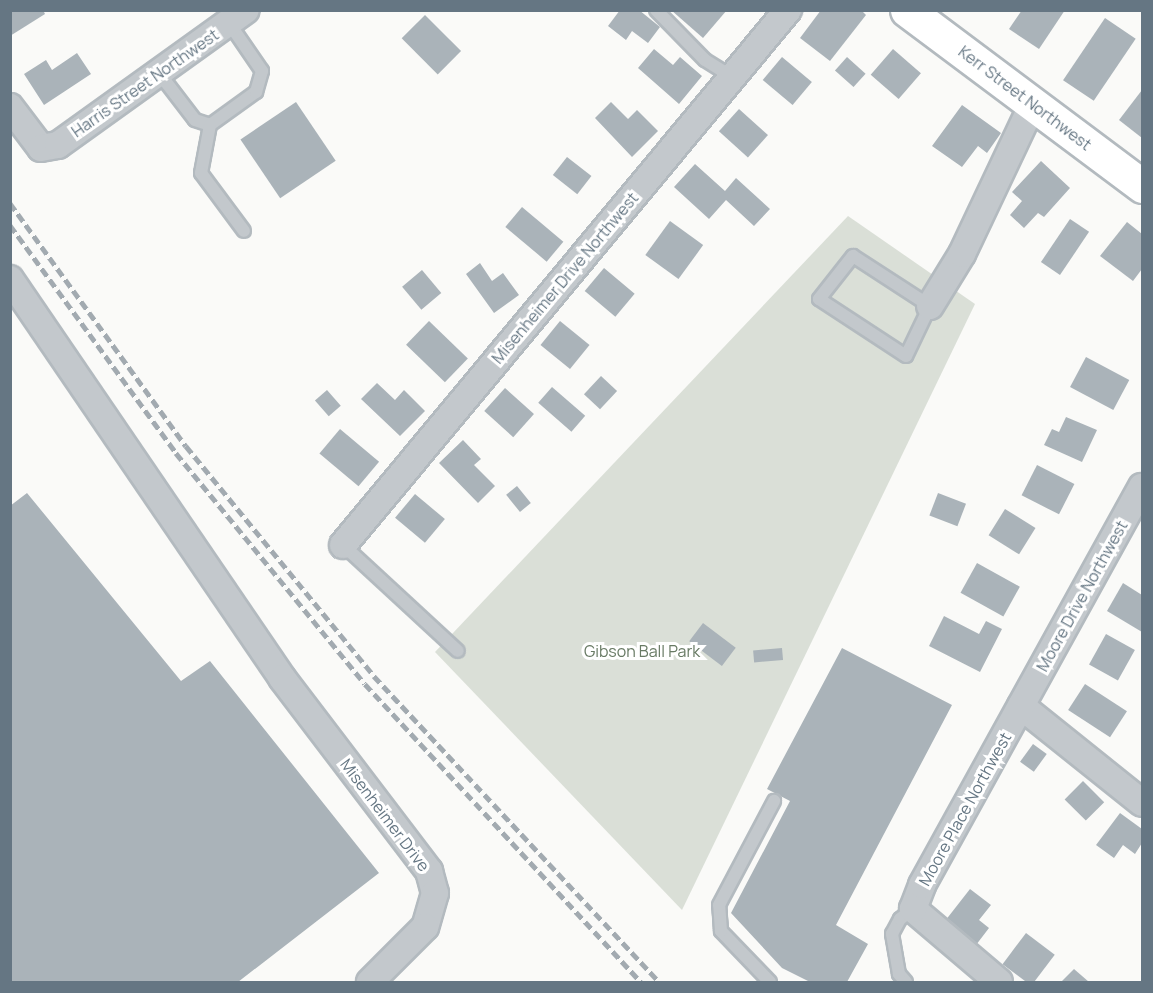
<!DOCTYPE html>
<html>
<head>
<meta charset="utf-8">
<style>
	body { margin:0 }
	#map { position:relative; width:1153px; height:993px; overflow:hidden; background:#fafaf8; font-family:Manrope,sans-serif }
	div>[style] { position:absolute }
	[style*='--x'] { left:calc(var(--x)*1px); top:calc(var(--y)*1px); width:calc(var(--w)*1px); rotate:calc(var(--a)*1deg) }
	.green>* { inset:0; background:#dadfd7 }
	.building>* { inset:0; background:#aab3b9; transform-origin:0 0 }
	.roads { filter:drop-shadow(2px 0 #b3babf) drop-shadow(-2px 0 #b3babf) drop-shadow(0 2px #b3babf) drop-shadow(0 -2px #b3babf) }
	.lane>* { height:12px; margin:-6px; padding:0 6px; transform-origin:6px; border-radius:6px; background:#c3c8cc }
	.street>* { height:26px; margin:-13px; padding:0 13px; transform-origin:13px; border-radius:13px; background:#c3c8cc }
	.secondary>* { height:33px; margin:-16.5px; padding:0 16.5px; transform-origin:16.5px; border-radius:16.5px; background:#fff }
	.rail>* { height:4.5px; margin-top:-2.25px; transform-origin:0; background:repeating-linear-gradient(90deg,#a2aab0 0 9px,transparent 0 13.5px) }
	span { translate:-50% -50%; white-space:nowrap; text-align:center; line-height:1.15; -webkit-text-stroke:6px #fff; paint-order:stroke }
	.street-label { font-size:16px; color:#657683 }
	.park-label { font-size:16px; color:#687a64 }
	.frame { position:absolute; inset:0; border:12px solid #657683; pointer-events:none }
</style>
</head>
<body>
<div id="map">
	<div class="green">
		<i style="clip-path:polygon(848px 216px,975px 304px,682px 910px,435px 652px)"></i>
	</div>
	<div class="building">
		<i style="clip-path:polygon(10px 10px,43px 10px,45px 14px,10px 36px)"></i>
		<i style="clip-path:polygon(620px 10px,639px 10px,660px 27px,648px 43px,632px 31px,626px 40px,608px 26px)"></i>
		<i style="clip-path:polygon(671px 10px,727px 10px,703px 38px)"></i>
		<i style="clip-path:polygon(821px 10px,861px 10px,866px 15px,830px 61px,800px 38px)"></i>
		<i style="clip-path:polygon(1022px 10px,1065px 10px,1039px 49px,1009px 29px)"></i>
		<i style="left:425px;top:15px;width:51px;height:33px;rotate:45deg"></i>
		<i style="left:1105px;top:18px;width:37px;height:75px;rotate:34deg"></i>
		<i style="clip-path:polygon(654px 49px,673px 65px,680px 57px,702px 76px,679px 104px,638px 68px)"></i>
		<i style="left:893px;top:49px;width:37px;height:34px;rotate:41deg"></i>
		<i style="clip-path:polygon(77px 53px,91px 74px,44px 105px,24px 74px,46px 60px,52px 70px)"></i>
		<i style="left:782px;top:57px;width:39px;height:30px;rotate:40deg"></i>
		<i style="left:847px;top:57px;width:25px;height:18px;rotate:42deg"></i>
		<i style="clip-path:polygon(1142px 90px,1142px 138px,1119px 120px)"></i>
		<i style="left:296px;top:102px;width:71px;height:67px;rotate:56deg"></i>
		<i style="clip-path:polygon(611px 102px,628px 119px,637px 110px,658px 131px,632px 157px,595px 118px)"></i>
		<i style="clip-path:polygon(962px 105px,1001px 133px,987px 153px,978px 146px,962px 167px,932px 146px)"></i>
		<i style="left:739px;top:109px;width:39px;height:30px;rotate:42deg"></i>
		<i style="left:567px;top:157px;width:31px;height:23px;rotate:38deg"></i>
		<i style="clip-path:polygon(1041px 161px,1070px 188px,1044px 217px,1038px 213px,1024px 228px,1010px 215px,1022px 201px,1012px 192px)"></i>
		<i style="clip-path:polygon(695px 164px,725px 191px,736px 178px,770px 209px,754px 226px,726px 200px,709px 219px,674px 187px)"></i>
		<i style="left:522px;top:207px;width:54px;height:26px;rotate:40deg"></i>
		<i style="left:1070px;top:219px;width:23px;height:52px;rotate:34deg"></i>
		<i style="left:670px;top:221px;width:41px;height:42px;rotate:36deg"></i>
		<i style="clip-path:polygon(1127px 222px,1142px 234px,1142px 269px,1133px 281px,1100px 256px)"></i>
		<i style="clip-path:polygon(480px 263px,492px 281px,503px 273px,519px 295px,494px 313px,466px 274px)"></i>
		<i style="left:604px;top:268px;width:40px;height:30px;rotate:40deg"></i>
		<i style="left:422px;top:270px;width:30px;height:26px;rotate:50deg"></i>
		<i style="left:429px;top:321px;width:54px;height:33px;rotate:44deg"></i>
		<i style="left:560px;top:321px;width:38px;height:31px;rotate:39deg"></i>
		<i style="left:1086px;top:357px;width:49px;height:34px;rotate:28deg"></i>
		<i style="left:601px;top:376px;width:22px;height:25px;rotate:43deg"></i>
		<i style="clip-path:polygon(377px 383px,395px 400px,404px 390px,425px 411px,400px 436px,361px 399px)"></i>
		<i style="left:552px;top:387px;width:44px;height:21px;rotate:41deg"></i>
		<i style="left:505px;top:388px;width:39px;height:31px;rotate:42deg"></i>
		<i style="left:327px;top:390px;width:21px;height:16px;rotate:49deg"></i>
		<i style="clip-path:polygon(1066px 417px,1097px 430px,1082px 462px,1044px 445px,1052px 429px,1059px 432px)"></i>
		<i style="left:340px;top:429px;width:51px;height:32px;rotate:40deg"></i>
		<i style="clip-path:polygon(463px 440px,481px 459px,474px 465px,495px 486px,478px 503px,439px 463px)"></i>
		<i style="left:1037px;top:465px;width:42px;height:34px;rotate:27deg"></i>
		<i style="left:517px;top:486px;width:22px;height:14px;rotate:51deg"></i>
		<i style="clip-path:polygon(27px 493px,181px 681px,210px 661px,379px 873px,238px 982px,10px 982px,10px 506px)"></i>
		<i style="left:938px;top:493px;width:30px;height:24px;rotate:21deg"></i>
		<i style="left:415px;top:494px;width:39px;height:31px;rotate:40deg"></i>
		<i style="left:1005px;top:509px;width:36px;height:31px;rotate:32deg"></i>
		<i style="left:977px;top:563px;width:49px;height:34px;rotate:29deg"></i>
		<i style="clip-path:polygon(1123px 583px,1142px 595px,1142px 632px,1107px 611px)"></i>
		<i style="clip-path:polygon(944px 616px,979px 634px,986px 621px,1002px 629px,980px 672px,929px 646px)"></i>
		<i style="left:703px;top:623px;width:41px;height:23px;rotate:37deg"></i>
		<i style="left:1106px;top:634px;width:33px;height:35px;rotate:29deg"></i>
		<i style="left:782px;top:648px;width:12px;height:29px;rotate:85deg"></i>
		<i style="clip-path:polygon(842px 648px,952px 705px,836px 925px,868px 944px,847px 982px,810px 982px,782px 968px,731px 913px,790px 801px,767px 789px)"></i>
		<i style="left:1085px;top:684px;width:50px;height:31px;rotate:33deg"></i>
		<i style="left:1033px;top:744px;width:17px;height:22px;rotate:36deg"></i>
		<i style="left:1083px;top:781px;width:30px;height:26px;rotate:45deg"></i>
		<i style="clip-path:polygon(1120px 813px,1142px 829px,1142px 843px,1135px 854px,1123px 845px,1114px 858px,1096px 845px)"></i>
		<i style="clip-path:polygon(970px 889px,991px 905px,979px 920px,989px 928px,976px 945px,945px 921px)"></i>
		<i style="left:1026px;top:933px;width:36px;height:39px;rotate:37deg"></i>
		<i style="clip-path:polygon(1074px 969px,1089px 982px,1061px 982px)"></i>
	</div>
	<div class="roads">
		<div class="lane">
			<i style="--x:656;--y:10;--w:70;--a:45.6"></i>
			<i style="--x:705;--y:60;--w:32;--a:32"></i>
			<i style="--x:159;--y:73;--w:59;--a:52.5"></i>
			<i style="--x:195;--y:120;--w:16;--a:18"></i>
			<i style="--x:210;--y:125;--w:57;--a:-35.7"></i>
			<i style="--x:256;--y:92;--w:22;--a:-74"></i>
			<i style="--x:262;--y:71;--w:58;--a:-124.5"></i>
			<i style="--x:210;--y:125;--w:49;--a:100.6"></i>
			<i style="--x:201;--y:173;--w:72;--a:53.4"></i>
			<i style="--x:853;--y:256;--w:92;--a:33"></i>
			<i style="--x:930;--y:306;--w:55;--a:115.6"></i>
			<i style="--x:906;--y:356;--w:104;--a:-146.8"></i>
			<i style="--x:819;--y:299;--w:55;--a:-51.7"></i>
			<i style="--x:343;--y:545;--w:156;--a:42.7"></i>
			<i style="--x:770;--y:982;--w:71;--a:-133.9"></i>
			<i style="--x:721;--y:931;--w:26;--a:-94"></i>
			<i style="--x:719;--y:905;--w:118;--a:-62.1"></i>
			<i style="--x:906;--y:982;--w:11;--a:-131"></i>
			<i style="--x:899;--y:974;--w:41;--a:-99.9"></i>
			<i style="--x:892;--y:934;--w:17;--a:-62"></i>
			<i style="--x:900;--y:919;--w:16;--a:-38"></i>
		</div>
		<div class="street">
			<i style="--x:10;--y:107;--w:51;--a:52.9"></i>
			<i style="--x:41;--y:148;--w:17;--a:-10"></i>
			<i style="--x:58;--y:145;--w:231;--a:-35.7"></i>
			<i style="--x:10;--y:279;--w:483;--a:55.7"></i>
			<i style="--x:282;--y:678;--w:243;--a:52.7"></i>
			<i style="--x:429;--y:871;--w:23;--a:75"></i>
			<i style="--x:435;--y:893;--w:35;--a:106"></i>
			<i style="--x:425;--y:927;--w:78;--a:135"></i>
			<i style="--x:930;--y:306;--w:61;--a:-58.4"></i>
			<i style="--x:962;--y:254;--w:166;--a:-64.7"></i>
			<i style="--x:343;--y:545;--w:696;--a:-50.25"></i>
			<i style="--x:1021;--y:706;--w:155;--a:38.7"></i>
			<i style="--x:999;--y:982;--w:113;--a:-139.7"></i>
			<i style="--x:913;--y:909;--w:26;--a:-69"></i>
			<i style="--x:922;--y:885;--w:455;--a:-61.1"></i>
		</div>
		<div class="secondary">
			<i style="--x:907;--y:10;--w:294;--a:36.8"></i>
		</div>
	</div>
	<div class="rail">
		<i style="--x:10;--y:203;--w:300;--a:54.1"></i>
		<i style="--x:186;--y:446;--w:297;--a:50.7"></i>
		<i style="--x:374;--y:676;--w:418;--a:47"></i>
		<i style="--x:10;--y:225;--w:282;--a:53.9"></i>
		<i style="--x:176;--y:453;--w:298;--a:50.7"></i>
		<i style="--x:365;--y:684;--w:406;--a:47.2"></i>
	</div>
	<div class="street-label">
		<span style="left:145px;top:83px;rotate:-35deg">Harris Street Northwest</span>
		<span style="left:1025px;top:98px;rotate:37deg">Kerr Street Northwest</span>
		<span style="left:565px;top:278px;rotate:-50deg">Misenheimer Drive Northwest</span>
		<span style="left:1082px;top:596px;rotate:-61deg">Moore Drive Northwest</span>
		<span style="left:965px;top:809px;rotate:-61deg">Moore Place Northwest</span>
		<span style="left:385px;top:815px;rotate:53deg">Misenheimer Drive</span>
	</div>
	<div class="park-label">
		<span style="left:642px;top:651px">Gibson Ball Park</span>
	</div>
	<div class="frame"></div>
</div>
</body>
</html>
